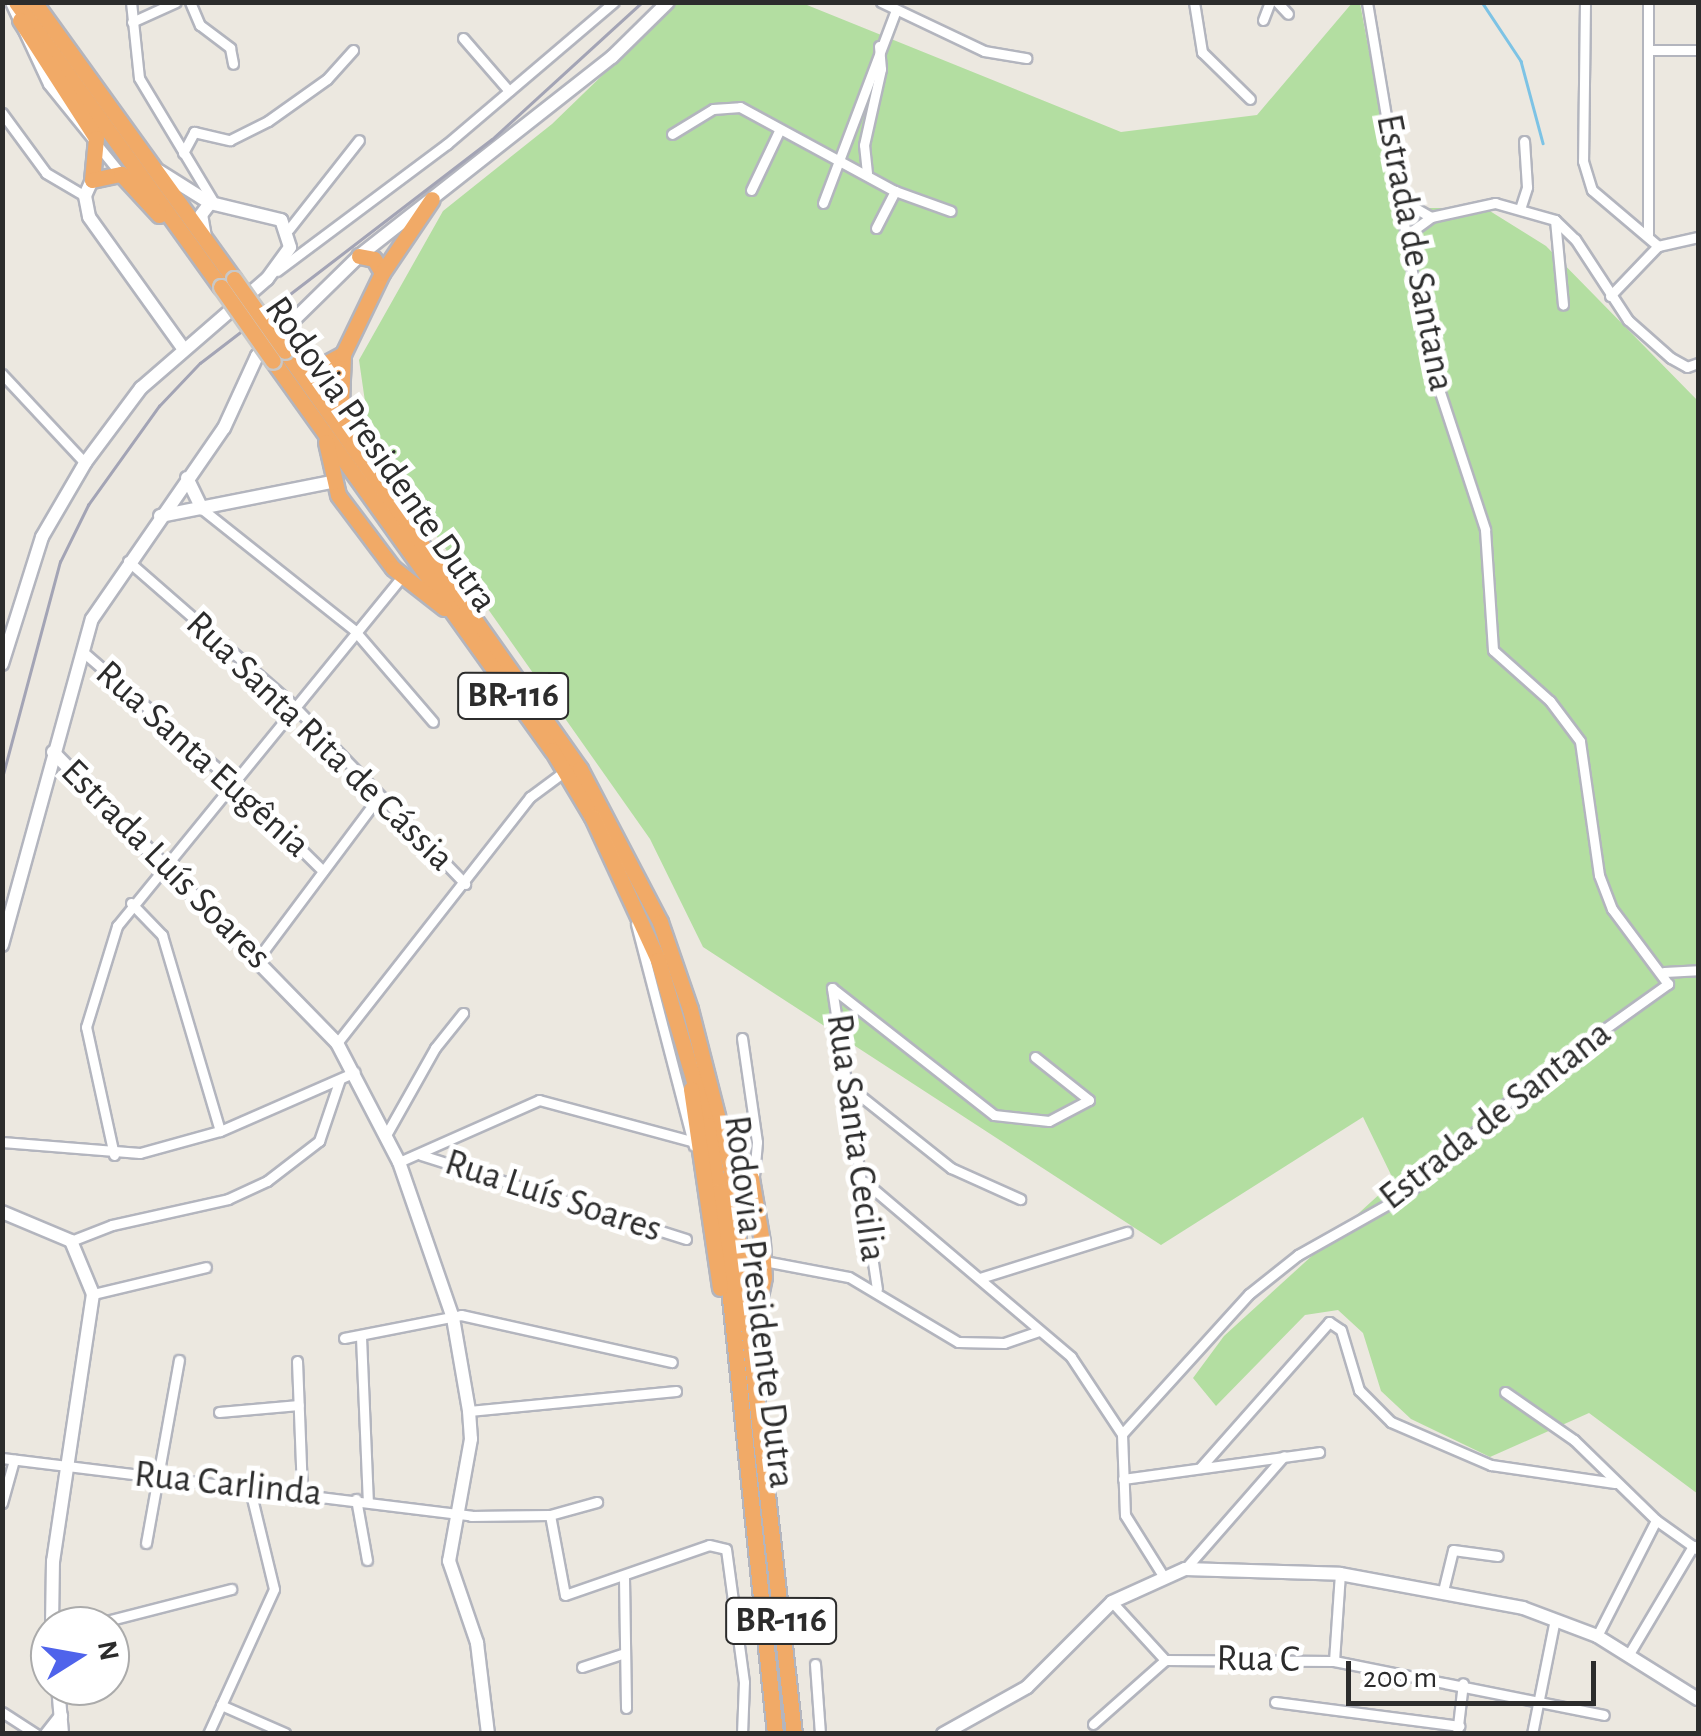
<!DOCTYPE html>
<html>
<head>
<meta charset="utf-8">
<style>
	body { margin:0 }
	#map { position:relative; width:1701px; height:1736px; overflow:hidden; background:#ece8e0; font-family:"Alegreya Sans",sans-serif }
	div>[style] { position:absolute }
	[style*='--x'] { left:calc(var(--x)*1px); top:calc(var(--y)*1px); width:calc(var(--w)*1px); rotate:calc(var(--a)*1deg) }
	.green>* { inset:0; background:#b3dea1 }
	.stream>* { height:2.5px; margin:-1.25px; padding:0 1.25px; transform-origin:1.25px; border-radius:1.25px; background:#7dc3e5 }
	.roads { filter:drop-shadow(2px 0 #b3b5be) drop-shadow(-2px 0 #b3b5be) drop-shadow(0 2px #b3b5be) drop-shadow(0 -2px #b3b5be) }
	.street>* { height:9px; margin:-4.5px; padding:0 4.5px; transform-origin:4.5px; border-radius:4.5px; background:#fff }
	.secondary>* { height:12px; margin:-6px; padding:0 6px; transform-origin:6px; border-radius:6px; background:#fff }
	.highway>* { height:15px; margin:-7.5px; padding:0 7.5px; transform-origin:7.5px; border-radius:7.5px; background:#f1aa67 }
	.rail>* { height:2.5px; margin:-1.25px; padding:0 1.25px; transform-origin:1.25px; border-radius:1.25px; background:#a3a4b5 }
	.bridges { filter:drop-shadow(2px 0 #c8c8c8) drop-shadow(-2px 0 #c8c8c8) drop-shadow(0 2px #c8c8c8) drop-shadow(0 -2px #c8c8c8) }
	.highway-bridge>* { height:15px; margin:-7.5px; padding:0 7.5px; transform-origin:7.5px; border-radius:7.5px; background:#f1aa67 }
	span { translate:-50% -50%; white-space:nowrap; text-align:center; line-height:1.15; -webkit-text-stroke:10px #fff; paint-order:stroke }
	.shield-label span { padding:2px 8px; background:#fff; border:2px solid; border-radius:8px; -webkit-text-stroke-width:0 }
	.shield-label { font-size:35px; color:#2c2c2c; font-weight:700 }
	.street-label { font-size:38px; color:#2c2c2c }
	.frame { position:absolute; inset:0; border:5px solid #2c2c2c; pointer-events:none }
	.north { position:absolute; left:30px; top:1606px; width:100px; height:100px; box-sizing:border-box; background:#fff; border:2px solid #ababab; border-radius:50%; rotate:79deg; font-size:28px; font-weight:700; line-height:40px; text-align:center; color:#2c2c2c }
	.north::after { content:''; display:block; margin:auto; width:35px; height:45px; background:#4f63eb; clip-path:polygon(50% 0,100% 100%,50% 72%,0 100%) }
	.scale { position:absolute; left:1346px; top:1661px; width:250px; height:45px; box-sizing:border-box; border:5px solid #2c2c2c; border-top:0; padding-left:12px; font-size:30px; line-height:35px; white-space:nowrap; color:#2c2c2c; -webkit-text-stroke:8px #fff; paint-order:stroke }
</style>
</head>
<body>
<div id="map">
	<div class="green">
		<i style="clip-path:polygon(677px 3px,802px 3px,1121px 132px,1257px 115px,1352px 3px,1360px 3px,1398px 208px,1485px 208px,1546px 246px,1698px 401px,1698px 1494px,1589px 1413px,1490px 1457px,1411px 1419px,1381px 1391px,1363px 1333px,1338px 1310px,1305px 1315px,1216px 1406px,1193px 1378px,1224px 1336px,1394px 1181px,1363px 1117px,1161px 1245px,703px 947px,650px 839px,371px 443px,359px 360px,443px 211px,552px 124px)"></i>
	</div>
	<div class="stream">
		<i style="--x:1482;--y:2;--w:71;--a:56.5"></i>
		<i style="--x:1521;--y:61;--w:85;--a:75"></i>
	</div>
	<div class="roads">
		<div class="street">
			<i style="--x:10;--y:2;--w:90;--a:65.1"></i>
			<i style="--x:48;--y:84;--w:116;--a:51"></i>
			<i style="--x:131;--y:2;--w:76;--a:84"></i>
			<i style="--x:139;--y:78;--w:146;--a:59"></i>
			<i style="--x:190;--y:2;--w:25;--a:67"></i>
			<i style="--x:200;--y:25;--w:38;--a:37"></i>
			<i style="--x:230;--y:48;--w:16;--a:79"></i>
			<i style="--x:881;--y:2;--w:114;--a:25.4"></i>
			<i style="--x:984;--y:51;--w:43;--a:9.5"></i>
			<i style="--x:1194;--y:2;--w:51;--a:80.9"></i>
			<i style="--x:1202;--y:52;--w:67;--a:44.4"></i>
			<i style="--x:1277;--y:2;--w:16;--a:47"></i>
			<i style="--x:1585;--y:2;--w:159;--a:90.7"></i>
			<i style="--x:1583;--y:161;--w:30;--a:73"></i>
			<i style="--x:1592;--y:190;--w:87;--a:40.3"></i>
			<i style="--x:1658;--y:246;--w:41;--a:-12.7"></i>
			<i style="--x:1648;--y:2;--w:234;--a:90"></i>
			<i style="--x:1263;--y:20;--w:19;--a:-69"></i>
			<i style="--x:132;--y:22;--w:48;--a:-24.4"></i>
			<i style="--x:463;--y:38;--w:70;--a:49"></i>
			<i style="--x:1650;--y:50;--w:48;--a:0"></i>
			<i style="--x:2;--y:113;--w:74;--a:53.7"></i>
			<i style="--x:46;--y:173;--w:45;--a:30.5"></i>
			<i style="--x:672;--y:134;--w:48;--a:-31.4"></i>
			<i style="--x:713;--y:109;--w:27;--a:-4"></i>
			<i style="--x:740;--y:107;--w:176;--a:28.5"></i>
			<i style="--x:895;--y:191;--w:59;--a:19.7"></i>
			<i style="--x:183;--y:153;--w:24;--a:-62"></i>
			<i style="--x:194;--y:132;--w:37;--a:13"></i>
			<i style="--x:230;--y:140;--w:42;--a:-26.6"></i>
			<i style="--x:268;--y:121;--w:72;--a:-35.4"></i>
			<i style="--x:327;--y:79;--w:39;--a:-48"></i>
			<i style="--x:867;--y:173;--w:28;--a:-96"></i>
			<i style="--x:864;--y:145;--w:78;--a:-77.4"></i>
			<i style="--x:881;--y:69;--w:23;--a:-95"></i>
			<i style="--x:751;--y:190;--w:65;--a:-64.6"></i>
			<i style="--x:1403;--y:201;--w:32;--a:30"></i>
			<i style="--x:1431;--y:217;--w:66;--a:-12.3"></i>
			<i style="--x:1495;--y:203;--w:62;--a:15.8"></i>
			<i style="--x:1555;--y:220;--w:28;--a:44"></i>
			<i style="--x:1575;--y:239;--w:97;--a:56.8"></i>
			<i style="--x:1628;--y:320;--w:57;--a:41.5"></i>
			<i style="--x:1671;--y:358;--w:18;--a:29"></i>
			<i style="--x:1687;--y:367;--w:12;--a:-20"></i>
			<i style="--x:823;--y:203;--w:206;--a:-69.3"></i>
			<i style="--x:1520;--y:209;--w:23;--a:-72"></i>
			<i style="--x:1527;--y:187;--w:46;--a:-93.7"></i>
			<i style="--x:1555;--y:220;--w:85;--a:84.6"></i>
			<i style="--x:876;--y:228;--w:42;--a:-62.8"></i>
			<i style="--x:289;--y:229;--w:113;--a:-51.8"></i>
			<i style="--x:1408;--y:234;--w:29;--a:-36"></i>
			<i style="--x:277;--y:271;--w:212;--a:-36.8"></i>
			<i style="--x:447;--y:144;--w:219;--a:-40.4"></i>
			<i style="--x:1610;--y:296;--w:69;--a:-46.2"></i>
			<i style="--x:2;--y:374;--w:122;--a:47"></i>
			<i style="--x:202;--y:509;--w:194;--a:38.5"></i>
			<i style="--x:354;--y:630;--w:121;--a:49.3"></i>
			<i style="--x:128;--y:561;--w:220;--a:41.1"></i>
			<i style="--x:294;--y:706;--w:247;--a:46.1"></i>
			<i style="--x:82;--y:651;--w:198;--a:40.9"></i>
			<i style="--x:232;--y:781;--w:128;--a:44.7"></i>
			<i style="--x:131;--y:903;--w:45;--a:45.9"></i>
			<i style="--x:162;--y:935;--w:204;--a:73.5"></i>
			<i style="--x:636;--y:924;--w:229;--a:75.4"></i>
			<i style="--x:259;--y:957;--w:199;--a:-53.2"></i>
			<i style="--x:1664;--y:972;--w:34;--a:-3"></i>
			<i style="--x:832;--y:988;--w:206;--a:38.1"></i>
			<i style="--x:994;--y:1115;--w:55;--a:6.2"></i>
			<i style="--x:1049;--y:1121;--w:45;--a:-27.7"></i>
			<i style="--x:1089;--y:1100;--w:69;--a:-141.5"></i>
			<i style="--x:832;--y:988;--w:304;--a:81.5"></i>
			<i style="--x:742;--y:1038;--w:105;--a:81.8"></i>
			<i style="--x:757;--y:1142;--w:36;--a:95"></i>
			<i style="--x:337;--y:1043;--w:313;--a:-51.9"></i>
			<i style="--x:530;--y:797;--w:44;--a:-36.6"></i>
			<i style="--x:848;--y:1086;--w:132;--a:38.5"></i>
			<i style="--x:951;--y:1168;--w:76;--a:24.2"></i>
			<i style="--x:386;--y:1135;--w:100;--a:-60.6"></i>
			<i style="--x:435;--y:1048;--w:45;--a:-51.3"></i>
			<i style="--x:2;--y:1142;--w:138;--a:4.6"></i>
			<i style="--x:140;--y:1153;--w:83;--a:-15.4"></i>
			<i style="--x:220;--y:1131;--w:147;--a:-23.6"></i>
			<i style="--x:114;--y:1155;--w:131;--a:-102.3"></i>
			<i style="--x:86;--y:1027;--w:106;--a:-72.9"></i>
			<i style="--x:117;--y:926;--w:451;--a:-50.8"></i>
			<i style="--x:421;--y:1155;--w:278;--a:17.6"></i>
			<i style="--x:399;--y:1162;--w:153;--a:-23.9"></i>
			<i style="--x:539;--y:1100;--w:157;--a:15.1"></i>
			<i style="--x:865;--y:1182;--w:270;--a:40.3"></i>
			<i style="--x:1071;--y:1357;--w:92;--a:56.5"></i>
			<i style="--x:71;--y:1241;--w:44;--a:-21.3"></i>
			<i style="--x:112;--y:1225;--w:119;--a:-12.6"></i>
			<i style="--x:228;--y:1199;--w:43;--a:-24.8"></i>
			<i style="--x:267;--y:1181;--w:66;--a:-37.6"></i>
			<i style="--x:319;--y:1141;--w:65;--a:-71.3"></i>
			<i style="--x:764;--y:1261;--w:86;--a:10.7"></i>
			<i style="--x:849;--y:1277;--w:127;--a:30.8"></i>
			<i style="--x:958;--y:1342;--w:46;--a:1.2"></i>
			<i style="--x:1004;--y:1343;--w:37;--a:-19"></i>
			<i style="--x:980;--y:1278;--w:154;--a:-17.4"></i>
			<i style="--x:93;--y:1294;--w:116;--a:-13.4"></i>
			<i style="--x:361;--y:1337;--w:164;--a:87.6"></i>
			<i style="--x:344;--y:1338;--w:119;--a:-11.1"></i>
			<i style="--x:461;--y:1315;--w:216;--a:12.6"></i>
			<i style="--x:297;--y:1361;--w:131;--a:87.8"></i>
			<i style="--x:1505;--y:1392;--w:84;--a:34.8"></i>
			<i style="--x:1574;--y:1440;--w:115;--a:44.3"></i>
			<i style="--x:1656;--y:1520;--w:52;--a:35.5"></i>
			<i style="--x:469;--y:1411;--w:208;--a:-5.5"></i>
			<i style="--x:219;--y:1412;--w:80;--a:-5"></i>
			<i style="--x:1122;--y:1434;--w:189;--a:-47.8"></i>
			<i style="--x:1249;--y:1294;--w:63;--a:-38.5"></i>
			<i style="--x:1298;--y:1255;--w:126;--a:-29.4"></i>
			<i style="--x:1408;--y:1193;--w:164;--a:-42.3"></i>
			<i style="--x:1529;--y:1083;--w:171;--a:-35.5"></i>
			<i style="--x:1668;--y:984;--w:94;--a:-126.7"></i>
			<i style="--x:1612;--y:909;--w:36;--a:-111"></i>
			<i style="--x:1599;--y:875;--w:135;--a:-98.1"></i>
			<i style="--x:1580;--y:741;--w:50;--a:-126.9"></i>
			<i style="--x:1550;--y:701;--w:76;--a:-138.2"></i>
			<i style="--x:1493;--y:650;--w:121;--a:-93.8"></i>
			<i style="--x:1485;--y:529;--w:196;--a:-108.2"></i>
			<i style="--x:1424;--y:343;--w:346;--a:-99.5"></i>
			<i style="--x:1122;--y:1434;--w:81;--a:87.9"></i>
			<i style="--x:1125;--y:1515;--w:70;--a:57.9"></i>
			<i style="--x:2;--y:1458;--w:473;--a:7"></i>
			<i style="--x:471;--y:1516;--w:79;--a:-0.7"></i>
			<i style="--x:550;--y:1515;--w:49;--a:-15.5"></i>
			<i style="--x:1200;--y:1468;--w:195;--a:-48.5"></i>
			<i style="--x:1329;--y:1322;--w:14;--a:34"></i>
			<i style="--x:1341;--y:1330;--w:63;--a:73.3"></i>
			<i style="--x:1359;--y:1390;--w:45;--a:45"></i>
			<i style="--x:1391;--y:1422;--w:109;--a:23.3"></i>
			<i style="--x:1491;--y:1465;--w:125;--a:8.3"></i>
			<i style="--x:1123;--y:1479;--w:198;--a:-7.8"></i>
			<i style="--x:356;--y:1499;--w:62;--a:79.8"></i>
			<i style="--x:2;--y:1503;--w:45;--a:-74.4"></i>
			<i style="--x:550;--y:1515;--w:81;--a:79.4"></i>
			<i style="--x:565;--y:1595;--w:152;--a:-19.1"></i>
			<i style="--x:709;--y:1545;--w:17;--a:13"></i>
			<i style="--x:726;--y:1549;--w:134;--a:82.3"></i>
			<i style="--x:744;--y:1682;--w:52;--a:92.2"></i>
			<i style="--x:146;--y:1543;--w:186;--a:-79.8"></i>
			<i style="--x:1185;--y:1569;--w:150;--a:-48.8"></i>
			<i style="--x:624;--y:1578;--w:130;--a:89.1"></i>
			<i style="--x:1443;--y:1591;--w:42;--a:-76.3"></i>
			<i style="--x:1453;--y:1550;--w:45;--a:7.6"></i>
			<i style="--x:1112;--y:1602;--w:79;--a:47.6"></i>
			<i style="--x:1165;--y:1660;--w:169;--a:0.3"></i>
			<i style="--x:1334;--y:1661;--w:275;--a:11.3"></i>
			<i style="--x:87;--y:1626;--w:149;--a:-14.4"></i>
			<i style="--x:1597;--y:1636;--w:130;--a:-63"></i>
			<i style="--x:1629;--y:1654;--w:126;--a:-59.3"></i>
			<i style="--x:1334;--y:1661;--w:87;--a:-86.1"></i>
			<i style="--x:815;--y:1664;--w:70;--a:85.9"></i>
			<i style="--x:582;--y:1667;--w:45;--a:-18"></i>
			<i style="--x:1275;--y:1702;--w:186;--a:7.4"></i>
			<i style="--x:221;--y:1705;--w:70;--a:23.6"></i>
			<i style="--x:2;--y:1712;--w:40;--a:32.9"></i>
			<i style="--x:1093;--y:1724;--w:96;--a:-41.6"></i>
			<i style="--x:208;--y:1734;--w:159;--a:-65.5"></i>
			<i style="--x:274;--y:1589;--w:106;--a:-103.6"></i>
			<i style="--x:1457;--y:1734;--w:51;--a:-83.3"></i>
			<i style="--x:1532;--y:1734;--w:117;--a:-78.7"></i>
		</div>
		<div class="secondary">
			<i style="--x:92;--y:180;--w:17;--a:114"></i>
			<i style="--x:85;--y:196;--w:21;--a:79"></i>
			<i style="--x:89;--y:217;--w:160;--a:54.4"></i>
			<i style="--x:205;--y:237;--w:22;--a:-100"></i>
			<i style="--x:201;--y:215;--w:15;--a:-53"></i>
			<i style="--x:187;--y:478;--w:34;--a:64"></i>
			<i style="--x:160;--y:516;--w:174;--a:-11.2"></i>
			<i style="--x:2;--y:664;--w:133;--a:-72.5"></i>
			<i style="--x:42;--y:537;--w:86;--a:-59.8"></i>
			<i style="--x:85;--y:463;--w:94;--a:-53.3"></i>
			<i style="--x:141;--y:388;--w:167;--a:-40.9"></i>
			<i style="--x:267;--y:279;--w:39;--a:-54"></i>
			<i style="--x:290;--y:247;--w:28;--a:-108"></i>
			<i style="--x:281;--y:220;--w:73;--a:-166.5"></i>
			<i style="--x:210;--y:203;--w:60;--a:-147.9"></i>
			<i style="--x:53;--y:752;--w:407;--a:45.7"></i>
			<i style="--x:337;--y:1043;--w:134;--a:62.5"></i>
			<i style="--x:399;--y:1162;--w:165;--a:70.9"></i>
			<i style="--x:453;--y:1318;--w:94;--a:80.2"></i>
			<i style="--x:469;--y:1411;--w:28;--a:86"></i>
			<i style="--x:471;--y:1439;--w:124;--a:100.2"></i>
			<i style="--x:449;--y:1561;--w:87;--a:71.1"></i>
			<i style="--x:477;--y:1643;--w:92;--a:83.1"></i>
			<i style="--x:2;--y:945;--w:338;--a:-74.6"></i>
			<i style="--x:92;--y:619;--w:232;--a:-55.4"></i>
			<i style="--x:224;--y:428;--w:79;--a:-65.4"></i>
			<i style="--x:257;--y:356;--w:143;--a:-44.4"></i>
			<i style="--x:359;--y:256;--w:322;--a:-38.2"></i>
			<i style="--x:612;--y:57;--w:78;--a:-44.5"></i>
			<i style="--x:2;--y:1212;--w:75;--a:22.8"></i>
			<i style="--x:71;--y:1241;--w:57;--a:67.5"></i>
			<i style="--x:93;--y:1294;--w:270;--a:98.5"></i>
			<i style="--x:53;--y:1561;--w:65;--a:90.9"></i>
			<i style="--x:58;--y:1686;--w:48;--a:85.2"></i>
			<i style="--x:47;--y:1734;--w:23;--a:-52"></i>
			<i style="--x:943;--y:1734;--w:96;--a:-29.2"></i>
			<i style="--x:1027;--y:1687;--w:120;--a:-45"></i>
			<i style="--x:1112;--y:1602;--w:80;--a:-24.3"></i>
			<i style="--x:1185;--y:1569;--w:155;--a:1.8"></i>
			<i style="--x:1340;--y:1574;--w:186;--a:10.5"></i>
			<i style="--x:1523;--y:1608;--w:79;--a:20.7"></i>
			<i style="--x:1597;--y:1636;--w:119;--a:32"></i>
		</div>
		<div class="highway">
			<i style="--x:16;--y:2;--w:351;--a:54.3"></i>
			<i style="--x:34;--y:2;--w:342;--a:54.2"></i>
			<i style="--x:20;--y:20;--w:140;--a:57.2"></i>
			<i style="--x:96;--y:138;--w:42;--a:95.4"></i>
			<i style="--x:92;--y:180;--w:30;--a:-12"></i>
			<i style="--x:121;--y:174;--w:56;--a:47.2"></i>
			<i style="--x:359;--y:256;--w:15;--a:11"></i>
			<i style="--x:374;--y:259;--w:16;--a:60"></i>
			<i style="--x:285;--y:351;--w:512;--a:54.79"></i>
			<i style="--x:580;--y:769;--w:173;--a:62.4"></i>
			<i style="--x:660;--y:922;--w:92;--a:71"></i>
			<i style="--x:690;--y:1009;--w:162;--a:75.7"></i>
			<i style="--x:730;--y:1166;--w:572;--a:83.57"></i>
			<i style="--x:294;--y:360;--w:23;--a:23"></i>
			<i style="--x:315;--y:369;--w:32;--a:-28"></i>
			<i style="--x:273;--y:361;--w:479;--a:54.4"></i>
			<i style="--x:552;--y:750;--w:78;--a:59.2"></i>
			<i style="--x:592;--y:817;--w:157;--a:65.2"></i>
			<i style="--x:658;--y:960;--w:172;--a:73.5"></i>
			<i style="--x:707;--y:1125;--w:67;--a:79.7"></i>
			<i style="--x:719;--y:1191;--w:546;--a:84.11"></i>
			<i style="--x:353;--y:439;--w:37;--a:-109"></i>
			<i style="--x:341;--y:404;--w:50;--a:-87.7"></i>
			<i style="--x:343;--y:354;--w:90;--a:-64.3"></i>
			<i style="--x:382;--y:273;--w:89;--a:-56"></i>
			<i style="--x:326;--y:442;--w:54;--a:77.2"></i>
			<i style="--x:338;--y:495;--w:91;--a:53"></i>
			<i style="--x:393;--y:568;--w:65;--a:38.1"></i>
			<i style="--x:691;--y:1089;--w:201;--a:81.7"></i>
			<i style="--x:731;--y:1141;--w:42;--a:61.6"></i>
			<i style="--x:751;--y:1178;--w:65;--a:80.2"></i>
			<i style="--x:762;--y:1242;--w:35;--a:87"></i>
			<i style="--x:764;--y:1277;--w:49;--a:101.8"></i>
		</div>
	</div>
	<div class="rail">
		<i style="--x:2;--y:778;--w:224;--a:-75"></i>
		<i style="--x:60;--y:562;--w:64;--a:-63.8"></i>
		<i style="--x:88;--y:505;--w:122;--a:-54.4"></i>
		<i style="--x:159;--y:406;--w:59;--a:-46.4"></i>
		<i style="--x:200;--y:363;--w:367;--a:-37.5"></i>
		<i style="--x:491;--y:140;--w:205;--a:-42.4"></i>
	</div>
	<div class="bridges">
		<div class="highway-bridge">
			<i style="--x:234;--y:279;--w:88;--a:54.7"></i>
			<i style="--x:221;--y:287;--w:90;--a:54.9"></i>
		</div>
	</div>
	<div class="shield-label">
		<span style="left:513px;top:696px">BR-116</span>
		<span style="left:781px;top:1621px">BR-116</span>
	</div>
	<div class="street-label">
		<span style="left:1414px;top:253px;rotate:79deg">Estrada de Santana</span>
		<span style="left:380px;top:455px;rotate:55deg">Rodovia Presidente Dutra</span>
		<span style="left:319px;top:742px;rotate:44deg">Rua Santa Rita de Cássia</span>
		<span style="left:202px;top:760px;rotate:42deg">Rua Santa Eugênia</span>
		<span style="left:165px;top:865px;rotate:45deg">Estrada Luís Soares</span>
		<span style="left:1496px;top:1116px;rotate:-38deg">Estrada de Santana</span>
		<span style="left:855px;top:1138px;rotate:82deg">Rua Santa Cecilia</span>
		<span style="left:553px;top:1197px;rotate:18deg">Rua Luís Soares</span>
		<span style="left:758px;top:1302px;rotate:83deg">Rodovia Presidente Dutra</span>
		<span style="left:228px;top:1485px;rotate:6deg">Rua Carlinda</span>
		<span style="left:1258px;top:1660px;rotate:1deg">Rua C</span>
	</div>
	<div class="frame"></div>
	<div class="north">N</div>
	<div class="scale">200 m</div>
</div>
</body>
</html>
